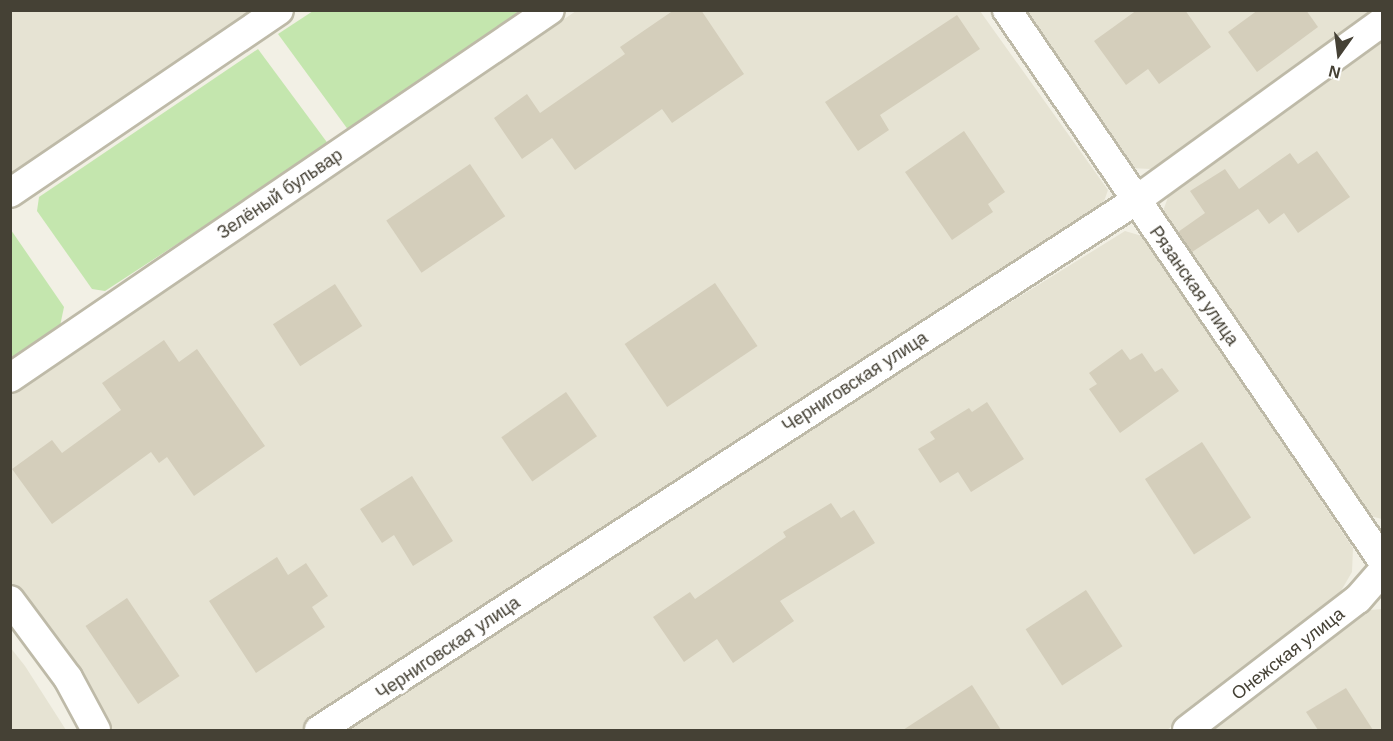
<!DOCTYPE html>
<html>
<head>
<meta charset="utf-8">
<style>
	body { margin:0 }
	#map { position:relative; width:1393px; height:741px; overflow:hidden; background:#f2f0e5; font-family:Helvetica,sans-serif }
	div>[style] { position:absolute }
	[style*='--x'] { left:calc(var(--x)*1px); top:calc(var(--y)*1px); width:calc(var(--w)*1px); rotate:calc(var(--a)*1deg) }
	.residential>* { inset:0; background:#e6e3d3 }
	.green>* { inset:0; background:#c4e6ae }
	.building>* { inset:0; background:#d4cebb; transform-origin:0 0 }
	.roads { filter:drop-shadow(2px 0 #bebaa8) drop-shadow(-2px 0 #bebaa8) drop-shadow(0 2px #bebaa8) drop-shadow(0 -2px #bebaa8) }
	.street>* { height:28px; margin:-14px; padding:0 14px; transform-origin:14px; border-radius:14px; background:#fff }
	span { translate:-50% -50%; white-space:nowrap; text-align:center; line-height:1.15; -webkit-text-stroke:6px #fff; paint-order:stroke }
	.street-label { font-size:18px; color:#454135 }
	.frame { position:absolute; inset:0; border:12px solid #454135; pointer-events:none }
	.north { position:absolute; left:1309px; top:24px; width:60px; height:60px; -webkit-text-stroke:4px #fff; paint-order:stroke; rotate:194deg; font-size:16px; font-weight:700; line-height:24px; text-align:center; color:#454135 }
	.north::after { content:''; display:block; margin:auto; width:21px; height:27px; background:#454135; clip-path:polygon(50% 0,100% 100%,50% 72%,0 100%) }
</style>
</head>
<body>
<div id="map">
	<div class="residential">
		<i style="clip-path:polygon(11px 11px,256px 11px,11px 175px)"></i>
		<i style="clip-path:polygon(576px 11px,980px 11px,1108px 190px,1102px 207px,303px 730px,106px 730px,75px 675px,11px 582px,10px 395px)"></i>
		<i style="clip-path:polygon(1025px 11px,1376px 11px,1152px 169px,1128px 168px)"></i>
		<i style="clip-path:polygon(1382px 33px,1382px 519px,1366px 515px,1162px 214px,1173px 183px)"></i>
		<i style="clip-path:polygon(1125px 231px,1142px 236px,1353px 548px,1352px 572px,1338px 596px,1167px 730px,336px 730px,601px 557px)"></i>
		<i style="clip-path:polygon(1382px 609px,1382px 730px,1210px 730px,1370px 610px)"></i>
		<i style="clip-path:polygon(10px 647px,25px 666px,66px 730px,11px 730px)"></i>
	</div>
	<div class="green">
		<i style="clip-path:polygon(313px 11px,525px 11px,349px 131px,278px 34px)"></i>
		<i style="clip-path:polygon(258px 49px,329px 145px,105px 291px,92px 289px,37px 211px,39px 197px)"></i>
		<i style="clip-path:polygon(11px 230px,64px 307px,60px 326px,11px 360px)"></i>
	</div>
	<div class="building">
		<i style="clip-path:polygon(674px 10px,701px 10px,744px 74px,672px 123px,662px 109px,575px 170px,552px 138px,522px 159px,494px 118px,527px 94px,540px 113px,625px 54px,620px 47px)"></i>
		<i style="clip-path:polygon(1137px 10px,1185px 10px,1211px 47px,1159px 84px,1148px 69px,1126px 85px,1094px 41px)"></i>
		<i style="clip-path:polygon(1258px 10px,1306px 10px,1318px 27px,1257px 72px,1228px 32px)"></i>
		<i style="clip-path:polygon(957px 15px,980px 49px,880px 115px,889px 130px,858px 151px,825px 102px)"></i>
		<i style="clip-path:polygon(964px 131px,1005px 192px,988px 204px,993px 212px,952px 240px,905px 172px)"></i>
		<i style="clip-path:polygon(1317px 151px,1350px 197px,1298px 233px,1284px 213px,1269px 224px,1258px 209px,1192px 252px,1178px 232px,1205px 213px,1190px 191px,1225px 169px,1239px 189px,1290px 153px,1298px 164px)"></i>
		<i style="left:470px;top:164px;width:63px;height:101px;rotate:56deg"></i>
		<i style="left:715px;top:283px;width:76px;height:109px;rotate:56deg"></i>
		<i style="left:335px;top:284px;width:50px;height:74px;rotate:57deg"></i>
		<i style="clip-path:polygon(164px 340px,179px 362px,197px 349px,265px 446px,194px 496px,167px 457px,159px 463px,151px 452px,52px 524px,12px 469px,52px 440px,62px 453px,121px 410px,102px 383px)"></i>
		<i style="clip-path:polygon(1122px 349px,1130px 360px,1142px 353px,1155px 372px,1162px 368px,1179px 391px,1120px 433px,1089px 389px,1097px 384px,1089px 373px)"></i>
		<i style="left:566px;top:392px;width:54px;height:79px;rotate:55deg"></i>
		<i style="clip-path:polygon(987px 402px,1024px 459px,971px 492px,958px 472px,940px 483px,918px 449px,935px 439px,930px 432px,969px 408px,972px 412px)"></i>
		<i style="left:1202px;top:442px;width:90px;height:68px;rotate:57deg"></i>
		<i style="clip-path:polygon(412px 476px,453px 541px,413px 566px,394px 535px,382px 543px,360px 509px)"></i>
		<i style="clip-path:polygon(831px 503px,841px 518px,854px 510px,875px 543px,780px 601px,794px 621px,733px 663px,717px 639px,684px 662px,653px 617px,690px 592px,695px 599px,786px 537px,783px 532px)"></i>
		<i style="clip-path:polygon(277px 557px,288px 575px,306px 563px,328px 596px,312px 607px,325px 627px,256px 673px,209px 601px)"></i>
		<i style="left:1086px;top:590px;width:67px;height:72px;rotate:57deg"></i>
		<i style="left:127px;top:598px;width:94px;height:50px;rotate:56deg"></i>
		<i style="clip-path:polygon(972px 685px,1001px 730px,903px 730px)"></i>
		<i style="clip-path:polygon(1346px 688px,1373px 730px,1318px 730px,1306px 712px)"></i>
	</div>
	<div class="roads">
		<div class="street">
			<i style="--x:1007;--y:10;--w:666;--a:55.71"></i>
			<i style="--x:10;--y:193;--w:325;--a:-34.2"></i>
			<i style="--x:10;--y:378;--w:653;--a:-34.27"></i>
			<i style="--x:10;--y:600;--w:97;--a:53.4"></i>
			<i style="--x:68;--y:678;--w:59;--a:61.7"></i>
			<i style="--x:319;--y:730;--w:972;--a:-32.95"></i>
			<i style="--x:1135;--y:201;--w:305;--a:-35.9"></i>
			<i style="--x:1187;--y:730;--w:215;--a:-37.5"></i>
			<i style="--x:1358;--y:599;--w:37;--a:-49"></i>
		</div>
	</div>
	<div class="street-label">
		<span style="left:280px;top:194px;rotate:-34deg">Зелёный бульвар</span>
		<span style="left:1194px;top:286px;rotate:55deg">Рязанская улица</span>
		<span style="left:855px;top:382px;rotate:-33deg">Черниговская улица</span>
		<span style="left:448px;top:648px;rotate:-34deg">Черниговская улица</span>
		<span style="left:1288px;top:654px;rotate:-38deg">Онежская улица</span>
	</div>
	<div class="frame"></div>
	<div class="north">N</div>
</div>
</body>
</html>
